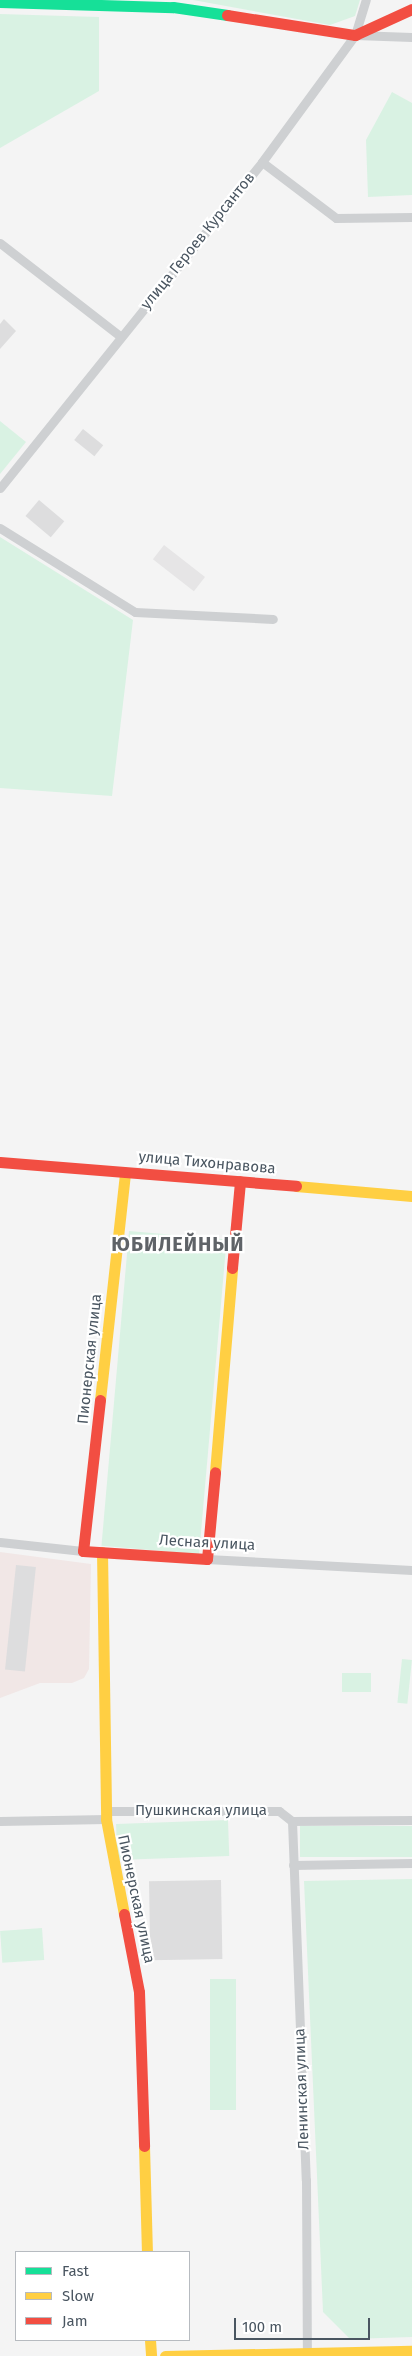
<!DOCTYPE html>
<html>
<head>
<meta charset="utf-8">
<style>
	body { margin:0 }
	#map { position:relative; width:412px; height:2356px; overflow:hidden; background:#f4f4f4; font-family:"Fira Sans",sans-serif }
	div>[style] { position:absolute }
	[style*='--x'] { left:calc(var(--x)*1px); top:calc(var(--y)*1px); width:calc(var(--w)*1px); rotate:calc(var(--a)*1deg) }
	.education>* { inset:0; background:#e6e5e6; transform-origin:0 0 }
	.medical>* { inset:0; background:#f1e7e6 }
	.green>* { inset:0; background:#d9f2e3; transform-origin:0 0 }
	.building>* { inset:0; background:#ddddde; transform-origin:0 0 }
	.street>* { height:9px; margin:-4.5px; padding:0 4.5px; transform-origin:4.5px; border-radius:4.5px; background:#ced0d2 }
	.fast>* { height:11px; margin:-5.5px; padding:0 5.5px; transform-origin:5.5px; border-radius:5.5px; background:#16e098 }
	.slow>* { height:11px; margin:-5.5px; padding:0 5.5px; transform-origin:5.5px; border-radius:5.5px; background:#ffcf43 }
	.jam>* { height:11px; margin:-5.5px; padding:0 5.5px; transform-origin:5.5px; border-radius:5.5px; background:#f24e42 }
	span { translate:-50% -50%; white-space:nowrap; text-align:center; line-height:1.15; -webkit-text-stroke:4.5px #fff; paint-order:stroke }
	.street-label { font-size:15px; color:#4a5661 }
	.district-label { font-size:20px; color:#5f6368; font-weight:700; letter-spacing:1px }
	.legend { position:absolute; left:15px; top:2251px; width:175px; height:90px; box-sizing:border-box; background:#fff; border:1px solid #b7bbc0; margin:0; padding:6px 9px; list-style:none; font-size:15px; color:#4a5661 }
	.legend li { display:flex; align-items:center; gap:10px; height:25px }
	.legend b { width:25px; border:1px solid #b7bbc0 }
	.scale { position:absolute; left:234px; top:2318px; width:136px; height:22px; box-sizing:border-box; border:2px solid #4a5661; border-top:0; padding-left:6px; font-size:15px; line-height:18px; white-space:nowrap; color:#4a5661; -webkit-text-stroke:4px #fff; paint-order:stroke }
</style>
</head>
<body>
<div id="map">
	<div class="education">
		<i style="left:164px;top:545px;width:52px;height:18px;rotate:38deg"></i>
	</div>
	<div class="medical">
		<i style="clip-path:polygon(0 1552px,91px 1564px,89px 1669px,84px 1678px,72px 1683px,40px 1683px,0 1698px)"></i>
	</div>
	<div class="green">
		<i style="clip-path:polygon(193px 0,360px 0,355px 16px,330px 25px)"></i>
		<i style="clip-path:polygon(0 14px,99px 17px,99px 91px,0 148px)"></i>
		<i style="clip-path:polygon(392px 92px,412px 103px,412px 195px,368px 197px,366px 140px)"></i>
		<i style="clip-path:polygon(0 421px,26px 442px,0 474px)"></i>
		<i style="clip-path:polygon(0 537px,133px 620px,112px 796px,0 788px)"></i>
		<i style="left:129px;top:1231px;width:98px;height:316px;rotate:5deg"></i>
		<i style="left:402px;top:1659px;width:10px;height:44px;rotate:6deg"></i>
		<i style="left:342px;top:1673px;width:29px;height:19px"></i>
		<i style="left:228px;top:1820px;width:36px;height:112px;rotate:88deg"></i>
		<i style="left:412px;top:1826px;width:31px;height:112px;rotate:90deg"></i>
		<i style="clip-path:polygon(412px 1879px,412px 2337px,350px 2339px,323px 2312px,304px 1881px)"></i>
		<i style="left:42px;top:1928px;width:32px;height:42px;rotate:86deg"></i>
		<i style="left:210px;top:1979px;width:26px;height:131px"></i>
	</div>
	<div class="building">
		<i style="clip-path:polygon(4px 319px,16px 331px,0 349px,0 324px)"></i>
		<i style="left:83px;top:429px;width:26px;height:14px;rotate:39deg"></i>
		<i style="left:39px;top:500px;width:33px;height:21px;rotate:40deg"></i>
		<i style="left:16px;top:1565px;width:20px;height:105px;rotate:6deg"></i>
		<i style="left:221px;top:1880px;width:79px;height:72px;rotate:89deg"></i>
	</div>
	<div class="street">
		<i style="--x:355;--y:35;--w:37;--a:-73"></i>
		<i style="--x:262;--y:162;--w:93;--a:37.1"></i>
		<i style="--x:336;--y:218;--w:76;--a:-0.8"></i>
		<i style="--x:0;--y:243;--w:153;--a:37.8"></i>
		<i style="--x:0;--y:488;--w:418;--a:-51.2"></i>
		<i style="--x:262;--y:162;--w:157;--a:-53.8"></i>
		<i style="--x:355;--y:35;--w:57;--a:2"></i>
		<i style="--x:0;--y:528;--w:159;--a:31.9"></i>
		<i style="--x:135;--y:612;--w:138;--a:2.9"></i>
		<i style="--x:0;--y:1542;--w:83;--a:6.2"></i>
		<i style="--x:207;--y:1559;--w:205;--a:3.1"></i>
		<i style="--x:106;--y:1811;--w:173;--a:0"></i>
		<i style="--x:279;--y:1811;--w:16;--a:38"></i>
		<i style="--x:292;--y:1821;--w:120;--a:-0.5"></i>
		<i style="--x:0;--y:1821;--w:106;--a:-1.1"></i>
		<i style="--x:292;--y:1821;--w:359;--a:87.8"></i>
		<i style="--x:306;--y:2180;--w:176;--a:89.7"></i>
		<i style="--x:293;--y:1865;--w:119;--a:-1"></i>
	</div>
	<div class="fast">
		<i style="--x:0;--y:2;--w:173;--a:1.7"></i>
		<i style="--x:173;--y:7;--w:55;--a:8.4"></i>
	</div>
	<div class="slow">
		<i style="--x:296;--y:1186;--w:116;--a:4.9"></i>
		<i style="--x:100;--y:1400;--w:229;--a:-83.7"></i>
		<i style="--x:215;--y:1472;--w:205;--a:-85.2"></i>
		<i style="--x:102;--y:1552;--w:267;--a:89.1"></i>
		<i style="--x:106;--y:1819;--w:97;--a:79.3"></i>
		<i style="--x:144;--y:2146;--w:106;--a:88.4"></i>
		<i style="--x:150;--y:2340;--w:16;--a:86"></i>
		<i style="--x:165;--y:2356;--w:247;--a:-1.2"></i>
	</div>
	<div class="jam">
		<i style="--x:227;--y:15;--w:130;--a:8.9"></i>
		<i style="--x:355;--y:35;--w:63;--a:-24.5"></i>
		<i style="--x:0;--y:1162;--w:297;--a:4.6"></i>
		<i style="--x:232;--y:1268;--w:87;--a:-84.7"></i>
		<i style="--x:100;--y:1400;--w:152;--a:96.4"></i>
		<i style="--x:83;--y:1551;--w:124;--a:3.7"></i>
		<i style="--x:207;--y:1559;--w:87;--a:-84.7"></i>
		<i style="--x:124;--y:1914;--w:79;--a:79.1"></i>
		<i style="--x:139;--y:1992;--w:154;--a:88.1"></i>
	</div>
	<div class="street-label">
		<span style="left:198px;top:241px;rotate:-51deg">улица Героев Курсантов</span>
		<span style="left:207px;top:1163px;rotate:5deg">улица Тихонравова</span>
		<span style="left:90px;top:1359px;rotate:-84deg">Пионерская улица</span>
		<span style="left:207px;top:1543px;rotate:3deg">Лесная улица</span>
		<span style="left:201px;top:1811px">Пушкинская улица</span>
		<span style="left:136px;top:1899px;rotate:78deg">Пионерская улица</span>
		<span style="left:302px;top:2089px;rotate:-92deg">Ленинская улица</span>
	</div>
	<div class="district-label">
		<span style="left:178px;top:1244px">ЮБИЛЕЙНЫЙ</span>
	</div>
	<ul class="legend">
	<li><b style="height:6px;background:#16e098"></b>Fast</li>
	<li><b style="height:6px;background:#ffcf43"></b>Slow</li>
	<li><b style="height:6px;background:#f24e42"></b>Jam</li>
	</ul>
	<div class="scale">100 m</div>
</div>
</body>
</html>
